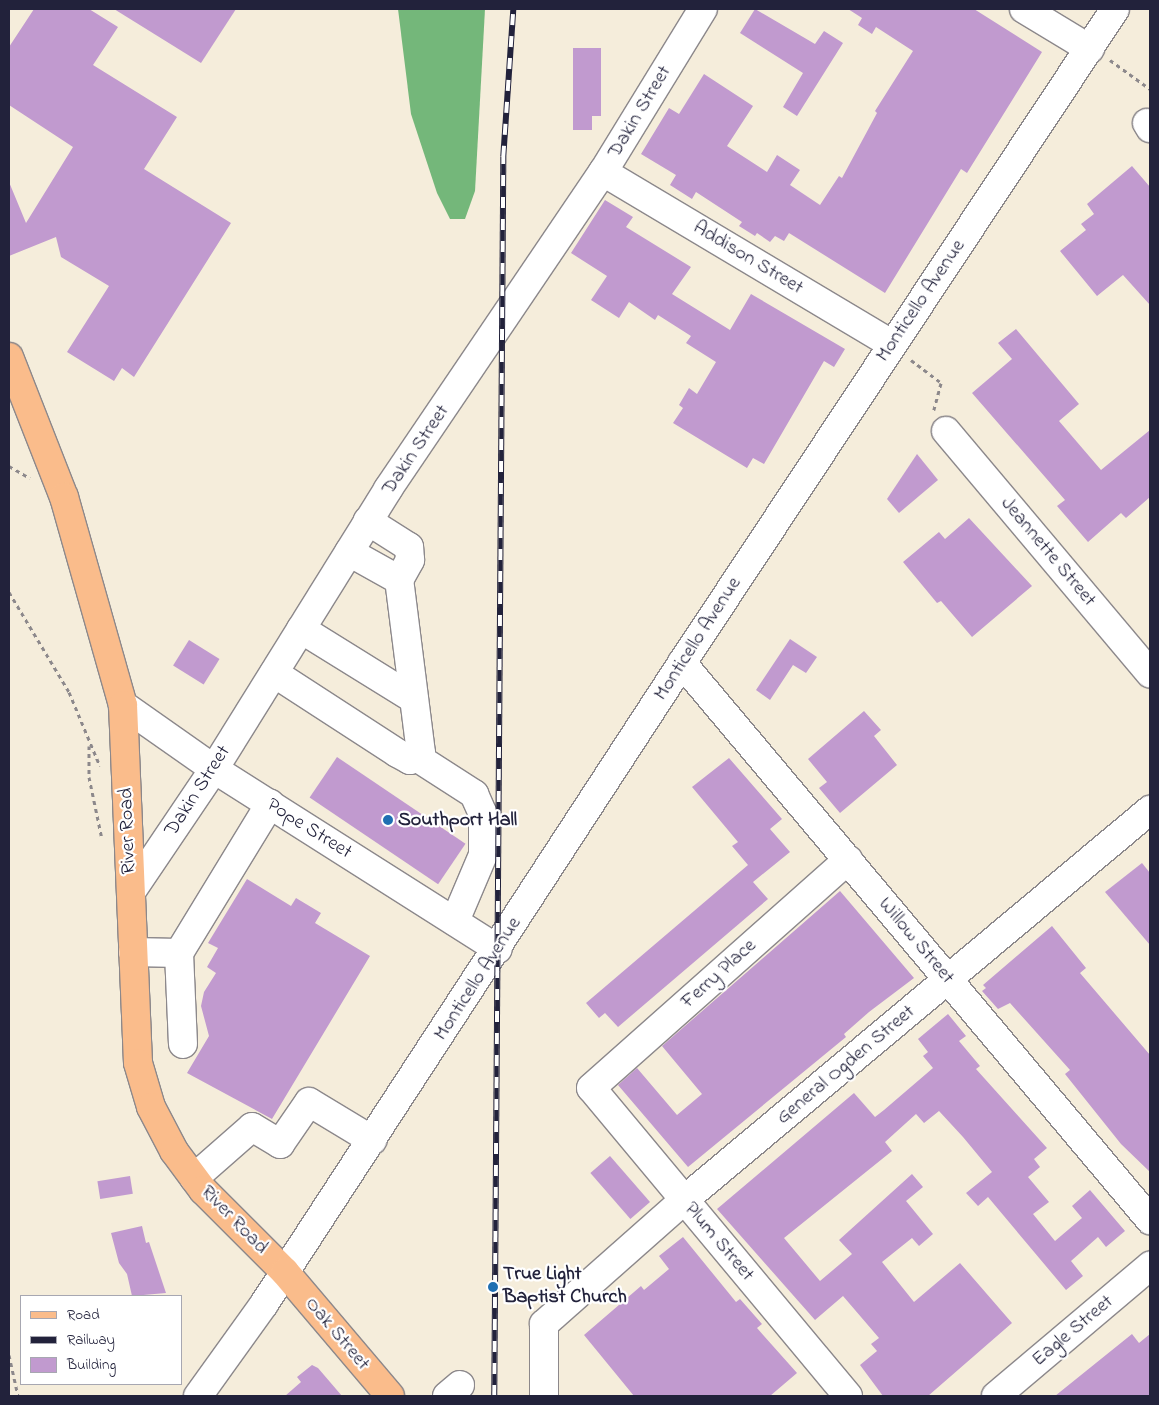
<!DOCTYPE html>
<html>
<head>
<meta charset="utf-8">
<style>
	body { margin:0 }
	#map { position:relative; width:1159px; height:1405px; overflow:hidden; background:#f5eddb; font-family:"Indie Flower",sans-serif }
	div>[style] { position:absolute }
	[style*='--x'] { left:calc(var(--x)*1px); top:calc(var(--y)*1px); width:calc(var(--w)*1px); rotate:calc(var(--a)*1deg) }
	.forest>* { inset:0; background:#74b77a }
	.building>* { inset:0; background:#c19acf; transform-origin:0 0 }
	.path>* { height:3px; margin-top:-1.5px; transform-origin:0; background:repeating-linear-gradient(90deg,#8c888b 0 4px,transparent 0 8px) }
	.roads { filter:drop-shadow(1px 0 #8c888b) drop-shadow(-1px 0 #8c888b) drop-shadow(0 1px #8c888b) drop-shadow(0 -1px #8c888b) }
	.minor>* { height:28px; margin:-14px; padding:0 14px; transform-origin:14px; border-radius:14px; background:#fff }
	.major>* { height:28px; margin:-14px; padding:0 14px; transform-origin:14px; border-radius:14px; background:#fabc8b }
	.rail>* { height:5.5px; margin-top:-2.75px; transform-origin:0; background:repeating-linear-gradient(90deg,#fff 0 11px,#22223b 0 22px); box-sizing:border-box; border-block:1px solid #22223b }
	.dots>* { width:14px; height:14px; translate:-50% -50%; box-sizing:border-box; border:2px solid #fff; border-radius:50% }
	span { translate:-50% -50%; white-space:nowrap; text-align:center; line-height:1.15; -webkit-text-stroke:4.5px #fff; paint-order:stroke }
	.street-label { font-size:20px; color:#22223b }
	.poi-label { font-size:20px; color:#22223b; font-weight:700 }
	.left { translate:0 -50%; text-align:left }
	.frame { position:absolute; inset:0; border:10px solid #22223b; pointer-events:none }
	.legend { position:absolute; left:20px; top:1295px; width:162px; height:90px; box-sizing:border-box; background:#fff; border:1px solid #a7a7b1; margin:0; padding:6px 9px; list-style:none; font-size:15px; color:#22223b }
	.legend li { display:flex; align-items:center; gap:10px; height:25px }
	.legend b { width:25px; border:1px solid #a7a7b1 }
</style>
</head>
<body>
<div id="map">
	<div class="forest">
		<i style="clip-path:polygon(398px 9px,485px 9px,475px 191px,465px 219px,450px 219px,437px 193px,411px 114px)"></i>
	</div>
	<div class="building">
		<i style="clip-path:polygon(34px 9px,89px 9px,118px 27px,93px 65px,177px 117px,144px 169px,231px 223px,134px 377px,122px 368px,114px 381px,67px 352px,109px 286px,61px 257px,56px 237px,9px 256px,9px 182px,26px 223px,73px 147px,9px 105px,9px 47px)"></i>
		<i style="clip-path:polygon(114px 9px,236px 9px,201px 63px)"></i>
		<i style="clip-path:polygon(755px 9px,815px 44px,824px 31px,843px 43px,797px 116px,783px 107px,803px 73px,740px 33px)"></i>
		<i style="clip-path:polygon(848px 9px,974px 9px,1042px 52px,967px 173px,961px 169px,885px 293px,789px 233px,784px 241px,775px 236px,770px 242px,757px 233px,755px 236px,739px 226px,742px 222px,696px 192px,692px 199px,670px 185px,676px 175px,641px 154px,669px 108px,679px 114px,704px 74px,753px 106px,727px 146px,767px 172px,777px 155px,800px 170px,790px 185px,820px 205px,839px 176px,842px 178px,877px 113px,875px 111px,913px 51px,876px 27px,872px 34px,858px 25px,862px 18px)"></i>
		<i style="clip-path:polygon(573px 48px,601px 48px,601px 116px,592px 116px,592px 130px,573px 130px)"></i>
		<i style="clip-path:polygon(1132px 166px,1150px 187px,1150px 305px,1123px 275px,1097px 296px,1060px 251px,1086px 230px,1081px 224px,1094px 214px,1087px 204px)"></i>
		<i style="clip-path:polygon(605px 200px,633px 217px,626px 227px,691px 267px,672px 294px,730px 330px,751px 294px,845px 349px,834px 367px,824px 361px,764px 464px,753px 458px,747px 468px,673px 423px,683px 408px,679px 405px,689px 388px,697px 394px,716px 362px,686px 343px,691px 336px,658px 315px,655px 320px,629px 302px,619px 318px,591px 300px,607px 276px,571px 253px)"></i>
		<i style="clip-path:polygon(1016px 329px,1079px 404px,1059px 421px,1101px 470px,1150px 430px,1150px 497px,1126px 518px,1121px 513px,1088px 542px,1057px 506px,1065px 500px,972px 393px,1012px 359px,998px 343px)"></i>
		<i style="clip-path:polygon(917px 454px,938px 480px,899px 513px,887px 499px)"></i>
		<i style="clip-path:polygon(969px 518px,1032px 586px,972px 637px,941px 601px,937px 603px,903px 562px,939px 532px,945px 539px)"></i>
		<i style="clip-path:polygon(790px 639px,817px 657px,806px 673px,793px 665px,770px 700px,756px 690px)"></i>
		<i style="left:189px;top:640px;width:36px;height:30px;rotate:32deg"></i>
		<i style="clip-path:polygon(864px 711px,881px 730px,874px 736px,897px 765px,840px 813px,819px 788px,827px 782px,808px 759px)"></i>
		<i style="left:337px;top:757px;width:155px;height:49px;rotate:34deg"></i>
		<i style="clip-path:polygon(729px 758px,782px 819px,770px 829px,790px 852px,753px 882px,768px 899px,618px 1027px,605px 1013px,599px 1018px,586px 1003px,748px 865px,732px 846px,738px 842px,692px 787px)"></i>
		<i style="clip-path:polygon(1142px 863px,1150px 873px,1150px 945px,1105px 892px)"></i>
		<i style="clip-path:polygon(247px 879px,291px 906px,296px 898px,321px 913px,315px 923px,370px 956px,272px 1119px,187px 1073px,209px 1036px,201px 1006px,204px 992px,216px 973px,207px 967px,218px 948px,208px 943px)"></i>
		<i style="clip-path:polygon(840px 891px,914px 978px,869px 1012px,844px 1034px,846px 1037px,688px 1167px,618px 1085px,637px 1068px,677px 1115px,702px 1094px,662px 1046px)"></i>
		<i style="clip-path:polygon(1052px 926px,1086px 968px,1080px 973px,1150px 1055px,1150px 1172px,1121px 1144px,1065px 1074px,1070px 1070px,1010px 1003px,998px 1009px,982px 991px,986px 988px,983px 985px)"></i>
		<i style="clip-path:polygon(948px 1014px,966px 1036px,959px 1041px,980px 1066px,976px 1069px,1047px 1148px,1034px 1159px,1040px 1167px,1028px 1177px,1049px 1202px,1033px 1214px,1055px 1241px,1082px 1218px,1072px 1206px,1090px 1190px,1125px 1231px,1106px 1247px,1098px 1237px,1071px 1261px,1083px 1276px,1066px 1290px,988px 1197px,978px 1206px,966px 1193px,992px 1172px,963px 1137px,939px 1111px,924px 1123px,916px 1114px,885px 1142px,892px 1151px,784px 1238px,820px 1281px,852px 1254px,839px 1240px,912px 1174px,923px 1187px,906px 1201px,933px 1234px,919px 1246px,912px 1238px,882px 1262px,914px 1302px,960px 1263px,1012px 1323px,928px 1396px,883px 1396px,860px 1365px,877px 1351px,871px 1344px,879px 1338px,843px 1296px,815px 1320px,717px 1209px,854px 1093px,875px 1117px,884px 1110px,933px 1068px,923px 1056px,928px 1052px,918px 1039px)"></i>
		<i style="left:610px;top:1156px;width:61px;height:26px;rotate:49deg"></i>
		<i style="left:130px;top:1176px;width:18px;height:33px;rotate:81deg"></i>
		<i style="clip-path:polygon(142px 1226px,146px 1243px,149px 1242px,166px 1293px,132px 1296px,127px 1274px,119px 1263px,111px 1233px)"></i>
		<i style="clip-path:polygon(683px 1237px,736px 1302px,740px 1299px,762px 1324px,757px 1328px,797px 1373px,770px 1396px,634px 1396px,584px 1335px,641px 1286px,644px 1290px,669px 1269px,659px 1256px)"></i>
		<i style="clip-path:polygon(1132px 1334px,1139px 1343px,1150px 1334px,1150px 1396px,1055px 1396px)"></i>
		<i style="clip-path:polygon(312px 1365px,318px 1368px,342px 1396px,285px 1396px,301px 1382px,297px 1377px)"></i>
	</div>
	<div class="path">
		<i style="--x:1110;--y:60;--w:49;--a:35.9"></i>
		<i style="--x:911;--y:360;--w:38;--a:37"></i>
		<i style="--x:941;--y:383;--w:28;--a:105"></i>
		<i style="--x:9;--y:466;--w:24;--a:30"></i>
		<i style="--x:9;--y:592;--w:117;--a:59"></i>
		<i style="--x:69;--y:692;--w:80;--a:67.3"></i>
		<i style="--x:89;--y:746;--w:31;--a:90"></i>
		<i style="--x:89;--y:777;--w:63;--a:78.2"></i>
		<i style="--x:9;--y:1355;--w:42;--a:77.6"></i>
	</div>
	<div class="roads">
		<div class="minor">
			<i style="--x:1024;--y:9;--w:77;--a:31.2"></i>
			<i style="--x:1147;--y:123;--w:6;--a:59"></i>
			<i style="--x:603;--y:172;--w:336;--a:30.8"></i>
			<i style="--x:946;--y:431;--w:317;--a:49.9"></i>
			<i style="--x:349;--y:552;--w:57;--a:29.2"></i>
			<i style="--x:301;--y:629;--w:133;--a:31.8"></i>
			<i style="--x:682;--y:663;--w:728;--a:49.96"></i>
			<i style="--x:274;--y:673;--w:147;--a:33"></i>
			<i style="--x:397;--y:753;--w:15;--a:28"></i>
			<i style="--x:410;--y:760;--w:13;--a:-32"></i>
			<i style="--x:421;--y:753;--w:174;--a:-97.2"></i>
			<i style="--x:399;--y:580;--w:23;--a:-61"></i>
			<i style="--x:410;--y:560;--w:13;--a:-94"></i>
			<i style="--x:409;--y:547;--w:49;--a:-147.6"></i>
			<i style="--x:123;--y:705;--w:111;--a:35.1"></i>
			<i style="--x:214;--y:769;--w:336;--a:32.4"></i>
			<i style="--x:418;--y:758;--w:67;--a:32.7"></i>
			<i style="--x:474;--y:794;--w:22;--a:66"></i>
			<i style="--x:483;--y:814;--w:41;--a:90"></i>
			<i style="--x:483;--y:855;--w:72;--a:113"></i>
			<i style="--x:131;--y:892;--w:148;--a:-56"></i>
			<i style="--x:214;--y:769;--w:330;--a:-58.1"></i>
			<i style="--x:388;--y:489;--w:383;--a:-55.9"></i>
			<i style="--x:603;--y:172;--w:191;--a:-58.5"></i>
			<i style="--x:133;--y:952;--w:46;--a:1.2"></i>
			<i style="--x:179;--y:953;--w:175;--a:-58.6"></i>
			<i style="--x:179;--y:953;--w:91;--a:87.5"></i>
			<i style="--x:194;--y:1178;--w:77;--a:-41.3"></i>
			<i style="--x:252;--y:1127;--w:33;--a:31"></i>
			<i style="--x:280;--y:1144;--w:51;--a:-55.4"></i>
			<i style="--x:309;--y:1102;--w:74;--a:31.1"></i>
			<i style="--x:198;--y:1396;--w:113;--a:-54.3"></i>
			<i style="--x:264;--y:1304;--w:765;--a:-56.89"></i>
			<i style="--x:682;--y:663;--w:784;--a:-56.49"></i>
			<i style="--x:447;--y:1396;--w:17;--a:-40"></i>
			<i style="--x:544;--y:1396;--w:72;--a:-90"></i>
			<i style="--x:544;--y:1324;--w:187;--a:-41.5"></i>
			<i style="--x:684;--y:1200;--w:608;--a:-39.93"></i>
			<i style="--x:848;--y:1396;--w:401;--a:-129.8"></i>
			<i style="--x:591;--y:1088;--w:344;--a:-41.6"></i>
			<i style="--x:996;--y:1396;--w:202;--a:-40.2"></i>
		</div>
		<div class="major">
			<i style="--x:9;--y:357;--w:150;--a:68.6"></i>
			<i style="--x:64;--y:497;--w:216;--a:74.2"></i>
			<i style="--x:123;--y:705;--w:358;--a:87.6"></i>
			<i style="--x:138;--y:1063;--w:46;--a:73.5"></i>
			<i style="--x:151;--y:1107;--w:50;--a:62.4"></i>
			<i style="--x:174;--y:1151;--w:49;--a:53.4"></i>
			<i style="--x:203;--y:1190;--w:116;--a:45"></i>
			<i style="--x:285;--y:1272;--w:162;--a:49.7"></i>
		</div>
	</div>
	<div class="rail">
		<i style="--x:494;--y:1396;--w:1239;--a:-89.58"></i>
		<i style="--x:503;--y:157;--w:148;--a:-86.1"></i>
	</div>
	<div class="dots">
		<i style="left:388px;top:820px;background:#1f6fb2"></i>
		<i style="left:493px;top:1287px;background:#1f6fb2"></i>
	</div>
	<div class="street-label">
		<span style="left:640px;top:112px;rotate:-59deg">Dakin Street</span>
		<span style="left:748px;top:258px;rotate:31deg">Addison Street</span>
		<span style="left:921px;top:301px;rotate:-56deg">Monticello Avenue</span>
		<span style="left:416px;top:450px;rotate:-56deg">Dakin Street</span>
		<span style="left:1048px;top:552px;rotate:50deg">Jeannette Street</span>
		<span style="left:698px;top:639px;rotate:-57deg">Monticello Avenue</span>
		<span style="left:198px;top:791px;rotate:-57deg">Dakin Street</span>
		<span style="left:309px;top:829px;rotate:32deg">Pope Street</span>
		<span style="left:128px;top:831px;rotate:-92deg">River Road</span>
		<span style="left:916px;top:941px;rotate:50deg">Willow Street</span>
		<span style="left:719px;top:974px;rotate:-42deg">Ferry Place</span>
		<span style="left:478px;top:979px;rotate:-57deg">Monticello Avenue</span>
		<span style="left:846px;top:1065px;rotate:-40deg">General Ogden Street</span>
		<span style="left:234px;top:1220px;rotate:46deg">River Road</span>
		<span style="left:719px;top:1242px;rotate:50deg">Plum Street</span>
		<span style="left:1073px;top:1331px;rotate:-40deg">Eagle Street</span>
		<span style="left:337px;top:1334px;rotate:50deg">Oak Street</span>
	</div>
	<div class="poi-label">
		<span class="left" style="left:398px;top:820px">Southport Hall</span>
		<span class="left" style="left:503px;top:1286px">True Light<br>Baptist Church</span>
	</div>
	<div class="frame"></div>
	<ul class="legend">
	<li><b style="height:6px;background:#fabc8b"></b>Road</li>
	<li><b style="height:6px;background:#22223b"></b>Railway</li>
	<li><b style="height:14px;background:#c19acf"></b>Building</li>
	</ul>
</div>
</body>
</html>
